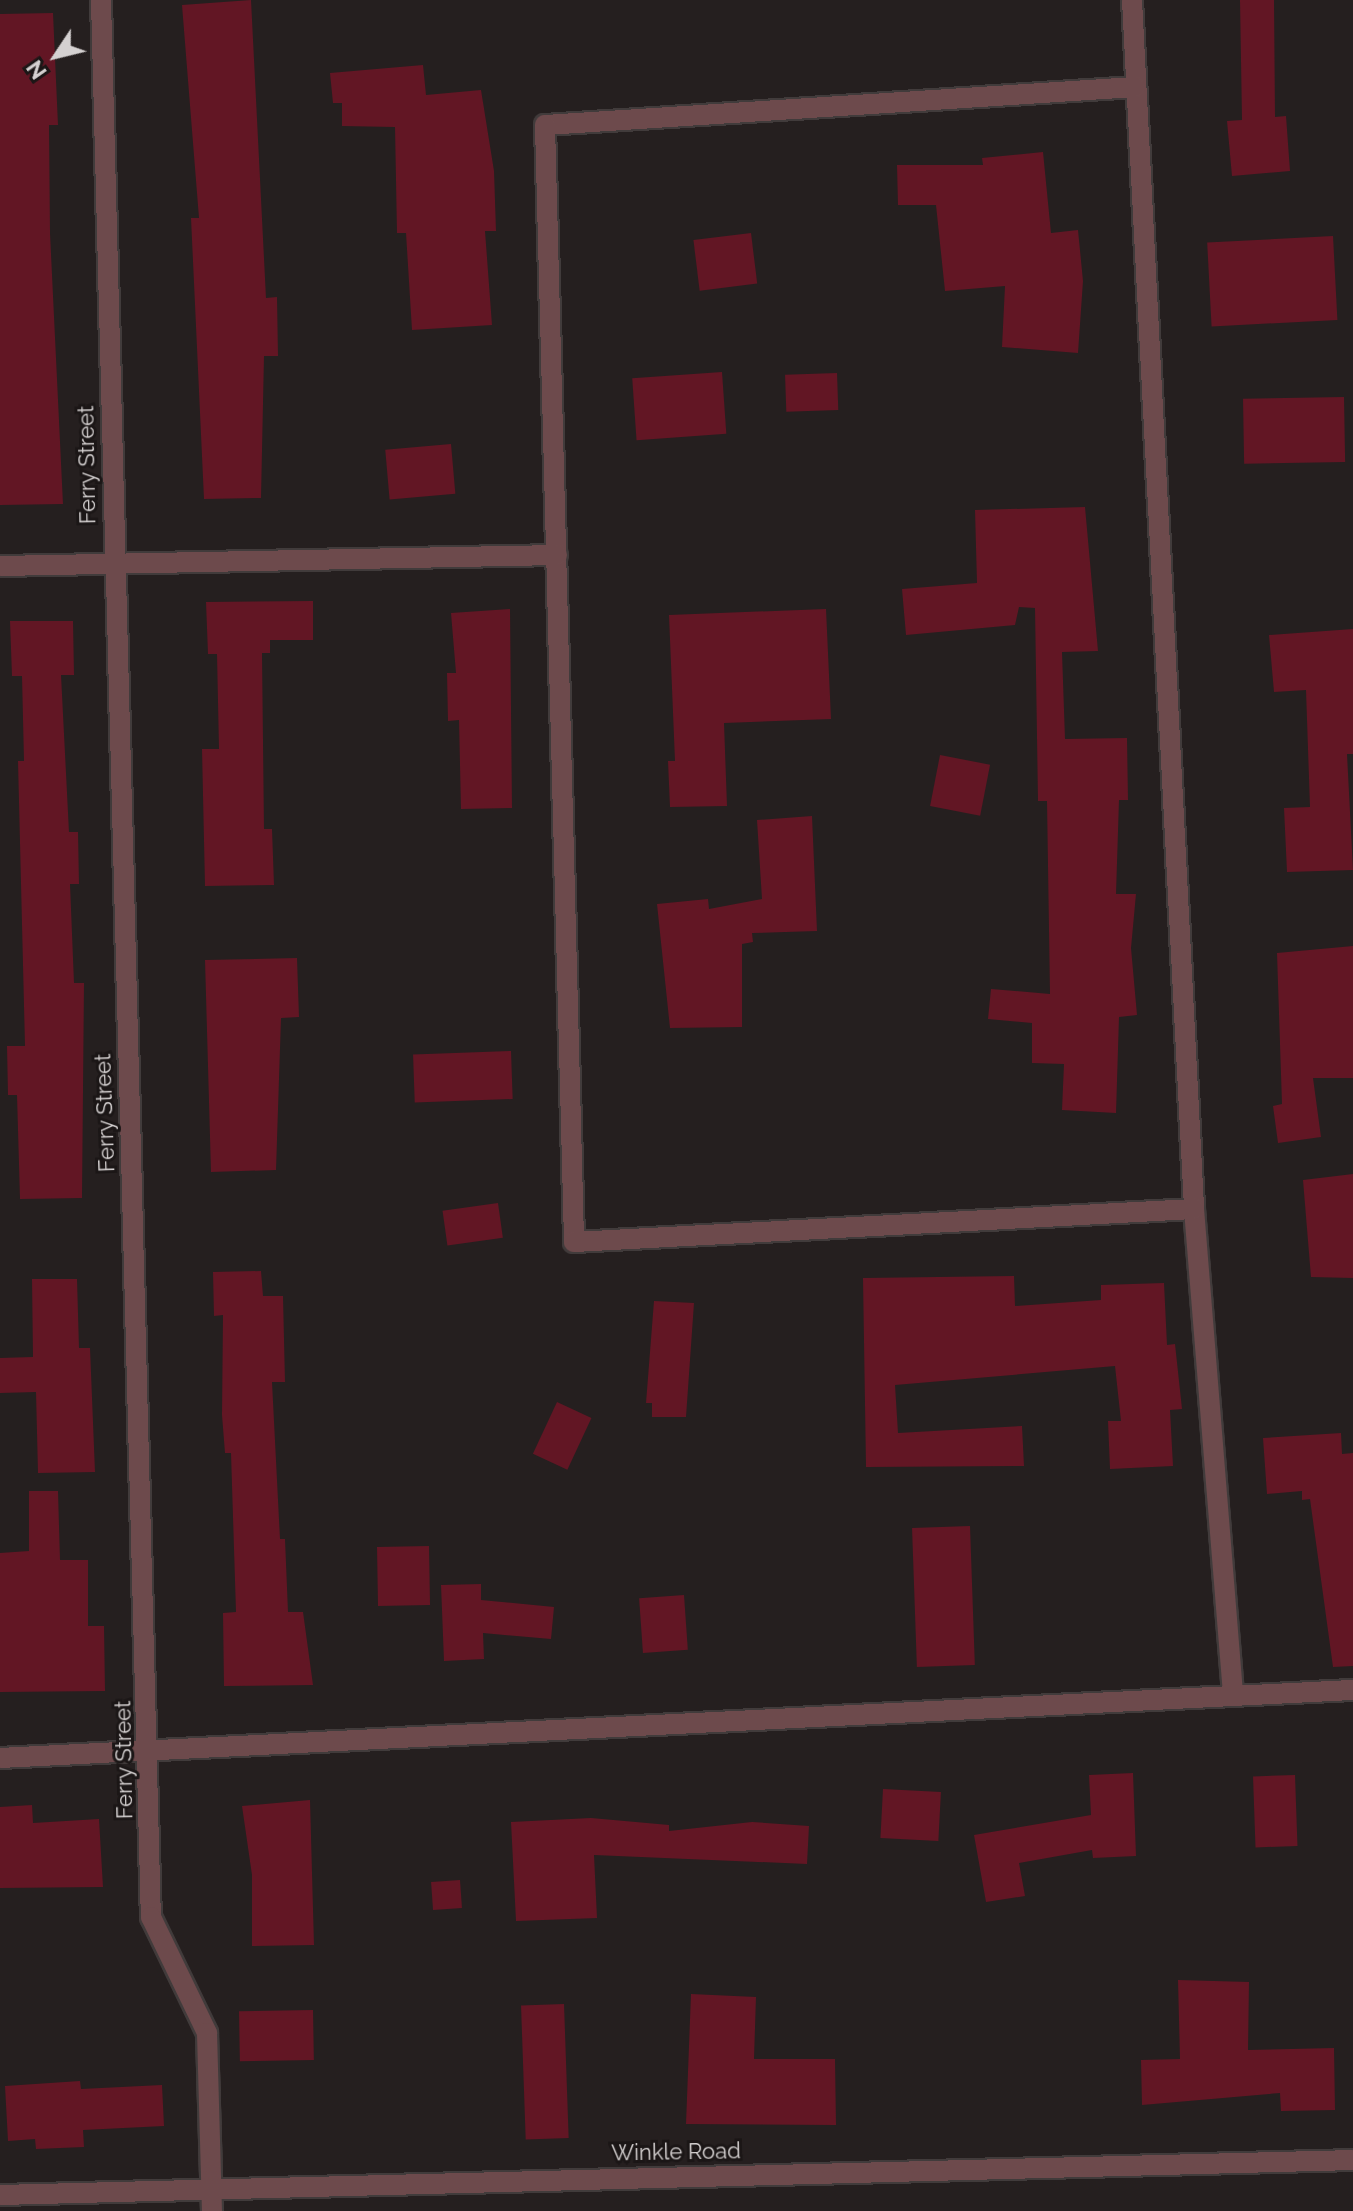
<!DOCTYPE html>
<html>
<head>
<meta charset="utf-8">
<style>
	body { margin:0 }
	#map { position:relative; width:1353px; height:2211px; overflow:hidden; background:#251f1f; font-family:Raleway,sans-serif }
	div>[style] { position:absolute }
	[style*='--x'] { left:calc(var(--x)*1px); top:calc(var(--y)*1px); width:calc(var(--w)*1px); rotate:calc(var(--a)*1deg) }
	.building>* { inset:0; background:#621624; transform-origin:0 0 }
	.roads { filter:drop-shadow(2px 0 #413b3b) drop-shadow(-2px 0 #413b3b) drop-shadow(0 2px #413b3b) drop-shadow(0 -2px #413b3b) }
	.street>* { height:20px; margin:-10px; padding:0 10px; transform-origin:10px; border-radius:10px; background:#6d4a4c }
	span { translate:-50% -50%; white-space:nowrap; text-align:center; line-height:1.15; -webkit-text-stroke:6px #1b1616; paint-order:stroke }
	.street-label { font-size:22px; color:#d5d1d1 }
	.north { position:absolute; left:16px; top:16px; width:80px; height:80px; -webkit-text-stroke:6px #1b1616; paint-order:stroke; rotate:235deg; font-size:22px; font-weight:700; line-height:32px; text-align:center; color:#d5d1d1 }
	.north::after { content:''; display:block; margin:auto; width:28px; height:36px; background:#d5d1d1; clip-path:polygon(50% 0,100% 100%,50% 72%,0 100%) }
</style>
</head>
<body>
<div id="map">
	<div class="building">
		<i style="clip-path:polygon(251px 0,266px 298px,277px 297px,278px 356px,264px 356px,261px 498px,204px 499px,191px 218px,199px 218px,182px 5px)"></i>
		<i style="clip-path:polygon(1240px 0,1274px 0,1275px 117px,1286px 116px,1290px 171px,1232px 176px,1227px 121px,1242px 120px)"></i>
		<i style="clip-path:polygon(53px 13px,58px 125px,49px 125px,50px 233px,63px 504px,0 505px,0 14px)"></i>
		<i style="clip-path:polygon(423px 65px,426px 95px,481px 90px,494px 171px,496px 231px,485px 231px,492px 325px,412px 330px,406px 233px,397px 233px,395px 127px,342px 126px,342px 103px,333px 103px,330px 73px)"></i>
		<i style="clip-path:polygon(1043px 152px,1051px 233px,1078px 230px,1083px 281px,1078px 353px,1002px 347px,1005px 286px,945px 291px,936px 205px,898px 205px,897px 165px,983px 165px,982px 158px)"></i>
		<i style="left:751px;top:233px;width:51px;height:58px;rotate:83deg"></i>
		<i style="left:1333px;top:236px;width:84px;height:126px;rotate:87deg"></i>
		<i style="left:722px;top:372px;width:62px;height:90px;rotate:86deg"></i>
		<i style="left:837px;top:373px;width:37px;height:52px;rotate:88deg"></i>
		<i style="left:1344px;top:397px;width:65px;height:101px;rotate:89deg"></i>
		<i style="left:451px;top:444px;width:50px;height:66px;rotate:85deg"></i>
		<i style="clip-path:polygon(1085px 507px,1098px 651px,1062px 652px,1065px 739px,1127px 738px,1128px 800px,1119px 800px,1116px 894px,1136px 894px,1131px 948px,1137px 1015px,1119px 1017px,1116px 1113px,1062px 1110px,1064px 1064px,1032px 1063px,1032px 1023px,988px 1019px,991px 989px,1050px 994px,1047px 801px,1038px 801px,1035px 608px,1019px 607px,1015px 625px,906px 635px,902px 589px,977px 583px,975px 510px)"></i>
		<i style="clip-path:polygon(313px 601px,313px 640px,270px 640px,270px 653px,262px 653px,264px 829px,272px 829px,274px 885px,205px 886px,202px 749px,219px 749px,217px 654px,208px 654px,206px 602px)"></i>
		<i style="clip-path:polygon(510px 609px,512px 808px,461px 809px,459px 720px,448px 721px,447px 673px,456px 673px,451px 613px)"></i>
		<i style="clip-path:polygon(826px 609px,831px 719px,724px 723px,727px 806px,670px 807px,668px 761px,675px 761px,669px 615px)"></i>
		<i style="clip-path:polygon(10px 621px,73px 621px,74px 675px,61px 675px,69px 832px,78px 832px,79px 884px,70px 884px,74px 983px,84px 983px,82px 1198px,20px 1199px,17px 1095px,8px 1095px,7px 1046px,25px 1046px,18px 761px,24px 761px,22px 676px,12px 676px)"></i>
		<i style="clip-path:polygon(1353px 629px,1353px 754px,1347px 754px,1353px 870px,1287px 872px,1284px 808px,1310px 807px,1306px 690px,1274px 692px,1269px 635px)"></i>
		<i style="left:940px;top:755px;width:51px;height:52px;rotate:11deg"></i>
		<i style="clip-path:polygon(812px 816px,817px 931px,752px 933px,753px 942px,742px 944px,742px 1027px,670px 1028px,657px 904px,708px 899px,709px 909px,762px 899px,757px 820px)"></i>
		<i style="clip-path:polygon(1353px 946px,1353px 1078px,1313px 1078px,1321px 1137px,1278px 1143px,1273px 1106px,1282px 1104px,1277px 953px)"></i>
		<i style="clip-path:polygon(297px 958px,299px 1017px,281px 1018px,276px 1170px,211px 1172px,205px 960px)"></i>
		<i style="left:511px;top:1051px;width:48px;height:98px;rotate:88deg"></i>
		<i style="clip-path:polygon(1353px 1174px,1353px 1278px,1311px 1277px,1303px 1180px)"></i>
		<i style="left:498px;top:1203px;width:35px;height:56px;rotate:82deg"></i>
		<i style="clip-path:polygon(261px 1271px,263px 1296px,283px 1296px,285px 1382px,272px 1382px,280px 1539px,285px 1539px,288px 1612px,303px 1612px,313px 1685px,224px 1686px,223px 1613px,236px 1612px,231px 1453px,225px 1453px,222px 1415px,223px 1315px,214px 1316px,213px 1272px)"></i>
		<i style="clip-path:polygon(1014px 1276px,1015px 1306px,1101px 1300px,1101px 1285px,1164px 1283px,1167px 1345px,1175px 1344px,1182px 1409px,1170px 1410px,1173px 1466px,1110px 1469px,1108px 1421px,1121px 1421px,1115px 1366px,895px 1385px,898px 1433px,1022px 1426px,1024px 1466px,866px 1467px,863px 1278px)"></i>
		<i style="clip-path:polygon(32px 1279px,77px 1279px,79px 1348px,90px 1348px,95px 1472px,38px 1473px,36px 1392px,0 1393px,0 1358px,33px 1357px)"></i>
		<i style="clip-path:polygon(654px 1301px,694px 1303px,686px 1417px,652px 1417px,652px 1403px,646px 1403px)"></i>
		<i style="left:557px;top:1402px;width:38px;height:57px;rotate:25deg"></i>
		<i style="clip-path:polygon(1341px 1433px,1342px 1454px,1353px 1453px,1353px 1666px,1333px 1667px,1310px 1499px,1302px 1500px,1302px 1491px,1267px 1494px,1263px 1438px)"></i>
		<i style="clip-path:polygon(29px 1491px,58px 1491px,60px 1560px,88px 1560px,88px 1626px,104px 1626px,105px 1691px,0 1692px,0 1553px,29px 1551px)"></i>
		<i style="left:970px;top:1526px;width:139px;height:58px;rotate:88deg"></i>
		<i style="left:429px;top:1546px;width:59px;height:52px;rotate:89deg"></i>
		<i style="clip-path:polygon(481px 1584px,481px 1600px,554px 1607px,551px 1639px,483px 1633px,484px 1659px,444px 1661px,441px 1585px)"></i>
		<i style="left:684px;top:1595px;width:55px;height:45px;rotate:86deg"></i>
		<i style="clip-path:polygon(1133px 1773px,1136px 1856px,1093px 1858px,1092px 1850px,1019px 1863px,1025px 1896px,986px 1902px,974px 1835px,1091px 1815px,1089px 1775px)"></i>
		<i style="left:1295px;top:1775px;width:71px;height:42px;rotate:88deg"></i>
		<i style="left:883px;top:1789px;width:58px;height:49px;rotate:3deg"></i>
		<i style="clip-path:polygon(310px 1800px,314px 1945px,252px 1946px,252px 1875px,242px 1806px)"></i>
		<i style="clip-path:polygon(32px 1805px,33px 1823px,99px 1819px,103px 1887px,0 1888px,0 1807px)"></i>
		<i style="clip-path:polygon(591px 1818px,669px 1825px,669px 1831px,752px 1822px,809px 1826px,807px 1864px,594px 1855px,597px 1918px,516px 1921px,511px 1822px)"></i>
		<i style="left:460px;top:1880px;width:28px;height:29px;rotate:86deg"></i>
		<i style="clip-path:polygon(1178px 1980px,1249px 1982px,1248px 2050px,1334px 2048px,1335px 2110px,1281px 2111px,1280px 2093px,1142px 2105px,1141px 2060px,1180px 2059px)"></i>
		<i style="clip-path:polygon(691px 1994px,756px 1997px,754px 2059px,835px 2059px,836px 2125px,686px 2124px)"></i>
		<i style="left:564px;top:2004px;width:134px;height:43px;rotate:88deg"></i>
		<i style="left:313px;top:2010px;width:50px;height:74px;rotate:89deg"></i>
		<i style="clip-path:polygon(80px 2081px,81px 2089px,162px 2085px,164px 2126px,83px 2130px,84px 2147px,36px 2149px,35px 2139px,8px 2141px,5px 2086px)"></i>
	</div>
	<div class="roads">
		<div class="street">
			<i style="--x:101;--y:0;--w:1918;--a:88.51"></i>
			<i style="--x:151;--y:1917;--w:129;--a:64.2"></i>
			<i style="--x:207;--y:2033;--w:178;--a:88.4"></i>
			<i style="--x:1132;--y:0;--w:1211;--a:87.06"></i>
			<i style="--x:1194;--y:1209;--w:488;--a:85.4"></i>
			<i style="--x:1135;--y:87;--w:591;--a:176.31"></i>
			<i style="--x:545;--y:125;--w:1117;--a:88.51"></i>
			<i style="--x:574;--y:1242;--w:621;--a:-3.05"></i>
			<i style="--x:0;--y:566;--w:557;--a:-1.13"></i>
			<i style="--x:0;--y:1758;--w:1355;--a:-2.88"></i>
			<i style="--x:0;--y:2195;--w:1353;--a:-1.48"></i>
		</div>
	</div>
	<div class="street-label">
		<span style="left:87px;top:465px;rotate:-91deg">Ferry Street</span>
		<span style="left:105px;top:1113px;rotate:-92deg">Ferry Street</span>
		<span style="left:124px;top:1760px;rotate:-91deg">Ferry Street</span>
		<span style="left:676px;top:2152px;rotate:-1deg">Winkle Road</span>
	</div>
	<div class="north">N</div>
</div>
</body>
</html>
